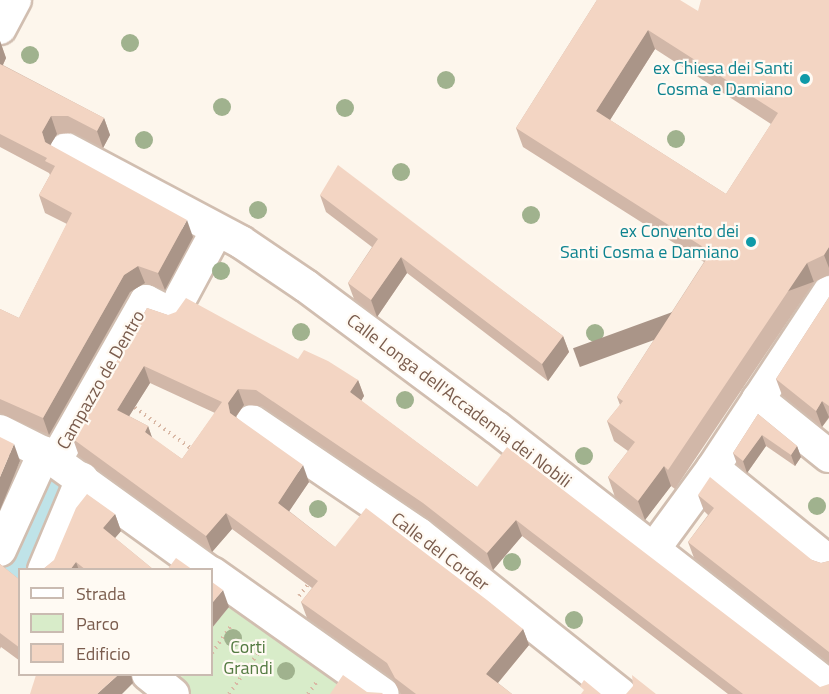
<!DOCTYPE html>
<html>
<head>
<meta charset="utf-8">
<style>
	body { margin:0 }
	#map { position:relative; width:829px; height:694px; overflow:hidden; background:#fdf6ec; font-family:"Titillium Web",sans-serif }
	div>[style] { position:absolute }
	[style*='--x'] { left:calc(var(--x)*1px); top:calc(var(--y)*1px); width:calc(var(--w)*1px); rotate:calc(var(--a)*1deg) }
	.green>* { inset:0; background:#d8ecc9 }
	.water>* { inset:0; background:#bfe3e8 }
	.path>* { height:4px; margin-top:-2px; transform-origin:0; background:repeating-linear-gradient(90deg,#d9b8a5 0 1.5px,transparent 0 6px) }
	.roads { filter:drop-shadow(2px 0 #d1beb0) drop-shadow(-2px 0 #d1beb0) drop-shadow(0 2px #d1beb0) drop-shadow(0 -2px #d1beb0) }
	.minor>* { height:32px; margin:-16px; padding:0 16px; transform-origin:16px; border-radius:16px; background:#fff }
	.trees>* { width:18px; height:18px; margin:-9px; border-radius:50%; background:#a0b28e }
	.wall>* { inset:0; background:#d1b7a8 }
	.shaded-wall>* { inset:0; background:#aa9588; transform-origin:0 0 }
	.building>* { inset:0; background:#f3d5c3 }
	.dots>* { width:16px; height:16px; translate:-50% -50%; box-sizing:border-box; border:3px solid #fffaf3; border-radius:50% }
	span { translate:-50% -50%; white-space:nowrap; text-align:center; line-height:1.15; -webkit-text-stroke:4.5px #fffaf3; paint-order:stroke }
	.culture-label { font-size:18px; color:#0d838f }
	.right { translate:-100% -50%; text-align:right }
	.street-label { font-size:18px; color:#7a5c4d }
	.park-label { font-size:18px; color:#537a41 }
	.legend { position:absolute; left:18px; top:568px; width:195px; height:108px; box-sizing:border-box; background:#fffaf3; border:2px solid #cabbb1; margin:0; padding:8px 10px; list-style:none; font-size:18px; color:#7a5c4d }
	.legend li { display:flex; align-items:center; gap:12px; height:30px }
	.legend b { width:30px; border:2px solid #cabbb1 }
</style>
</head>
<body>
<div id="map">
	<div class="green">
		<i style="clip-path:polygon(232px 603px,351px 690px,348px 694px,190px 694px,171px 677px,212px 674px,212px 628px)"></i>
	</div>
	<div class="water">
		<i style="clip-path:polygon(42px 472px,66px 486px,29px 569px,20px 570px,19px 590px,0 620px,0 561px)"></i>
	</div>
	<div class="path">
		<i style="--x:130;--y:404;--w:77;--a:36"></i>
		<i style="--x:299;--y:596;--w:16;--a:-52"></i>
		<i style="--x:212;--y:653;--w:35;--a:-55"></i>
		<i style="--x:229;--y:694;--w:59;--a:-54.7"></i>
		<i style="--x:308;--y:694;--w:14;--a:-54"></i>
	</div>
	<div class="roads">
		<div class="minor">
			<i style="--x:0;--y:28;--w:32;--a:-62"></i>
			<i style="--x:66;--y:149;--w:198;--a:28"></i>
			<i style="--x:241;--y:242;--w:78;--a:34.1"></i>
			<i style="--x:306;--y:286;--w:237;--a:36.6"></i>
			<i style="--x:496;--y:427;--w:422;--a:37.9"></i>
			<i style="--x:181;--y:297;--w:76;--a:-61.8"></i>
			<i style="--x:758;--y:399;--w:91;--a:38.8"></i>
			<i style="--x:252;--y:421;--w:202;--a:34.1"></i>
			<i style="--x:419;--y:534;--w:257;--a:38.5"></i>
			<i style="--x:0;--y:431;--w:49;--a:26.6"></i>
			<i style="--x:44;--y:453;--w:200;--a:35.8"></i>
			<i style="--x:55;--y:461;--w:184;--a:-60.4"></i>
			<i style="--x:146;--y:301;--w:29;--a:27"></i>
			<i style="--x:172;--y:314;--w:9;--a:-63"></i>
			<i style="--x:713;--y:468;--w:149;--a:39"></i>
			<i style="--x:0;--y:550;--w:107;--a:-65.6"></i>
			<i style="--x:653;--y:550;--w:102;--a:-53.8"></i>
			<i style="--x:713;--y:468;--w:211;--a:-56.6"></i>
			<i style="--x:44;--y:570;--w:99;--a:-67.3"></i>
			<i style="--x:212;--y:573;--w:209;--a:35.3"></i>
			<i style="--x:148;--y:674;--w:32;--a:39"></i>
		</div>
	</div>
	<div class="trees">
		<i style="left:130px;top:43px"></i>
		<i style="left:30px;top:55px"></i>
		<i style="left:446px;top:80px"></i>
		<i style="left:222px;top:107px"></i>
		<i style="left:345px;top:108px"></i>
		<i style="left:676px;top:139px"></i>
		<i style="left:144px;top:140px"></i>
		<i style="left:401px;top:172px"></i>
		<i style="left:258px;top:210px"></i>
		<i style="left:531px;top:215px"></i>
		<i style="left:221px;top:271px"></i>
		<i style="left:301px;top:332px"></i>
		<i style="left:595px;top:333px"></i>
		<i style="left:405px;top:400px"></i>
		<i style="left:584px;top:456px"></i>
		<i style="left:817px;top:506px"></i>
		<i style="left:318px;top:509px"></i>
		<i style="left:512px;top:562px"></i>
		<i style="left:574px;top:620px"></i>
		<i style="left:233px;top:638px"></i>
		<i style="left:286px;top:671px"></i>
	</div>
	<div class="wall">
		<i style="clip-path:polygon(evenodd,597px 0,698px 11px,829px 0,829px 275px,814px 282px,675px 489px,671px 486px,645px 520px,615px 497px,608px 477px,628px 451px,614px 441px,607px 421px,620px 405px,617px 397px,704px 262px,523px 147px,516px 128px,597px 0,655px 49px,771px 124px,726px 194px,610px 120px,655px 49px)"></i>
		<i style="clip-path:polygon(0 41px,6px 58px,3px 65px,104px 118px,110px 135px,103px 148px,74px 133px,57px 134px,50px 145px,193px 237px,165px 290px,145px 283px,130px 292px,49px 435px,0 413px,0 309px,19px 318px,67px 224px,45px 213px,39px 195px,50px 175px,49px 173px,0 147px)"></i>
		<i style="clip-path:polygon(320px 195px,458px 257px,563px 336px,569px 352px,548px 381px,407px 273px,377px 317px,354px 299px,348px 283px,372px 247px,326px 212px)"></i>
		<i style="clip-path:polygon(829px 297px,829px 418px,822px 427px,782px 395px,776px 379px)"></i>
		<i style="clip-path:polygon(evenodd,147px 308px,358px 380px,364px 396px,361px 401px,477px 487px,829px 694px,728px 694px,522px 536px,493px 570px,429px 519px,262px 406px,244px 405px,236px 417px,309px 482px,289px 511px,335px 547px,523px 629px,529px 645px,498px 683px,512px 694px,401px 694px,393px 679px,307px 618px,301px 602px,312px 588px,232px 529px,212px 552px,79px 456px,73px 439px,147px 308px,150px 383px,215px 413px,182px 459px,152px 438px,148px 426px,129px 416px,150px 383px)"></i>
		<i style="clip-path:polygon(758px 414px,797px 446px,801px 457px,795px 466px,766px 446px,747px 473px,737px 464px,733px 453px)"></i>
		<i style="clip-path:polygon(698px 495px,812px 560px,821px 563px,829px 561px,829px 663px,694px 558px,688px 542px,708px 515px,704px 511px)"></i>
		<i style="clip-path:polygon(115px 514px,121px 531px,115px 538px,154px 570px,42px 570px)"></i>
		<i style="clip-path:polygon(0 564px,20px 580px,20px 661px,1px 647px,0 649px)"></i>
	</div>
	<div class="shaded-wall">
		<i style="clip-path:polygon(648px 30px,655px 49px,603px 131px,596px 111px)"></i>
		<i style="clip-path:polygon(0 41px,6px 58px,0 71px)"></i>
		<i style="clip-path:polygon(51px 116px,57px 134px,48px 149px,51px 159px,42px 132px)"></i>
		<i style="clip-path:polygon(104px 118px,110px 135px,103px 148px,97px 131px)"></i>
		<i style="clip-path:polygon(187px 220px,193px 237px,165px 290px,158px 273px)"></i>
		<i style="clip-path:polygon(829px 247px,829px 268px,824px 255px)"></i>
		<i style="clip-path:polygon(401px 257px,407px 273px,377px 317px,371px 300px)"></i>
		<i style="left:807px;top:263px;width:20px;height:249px;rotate:70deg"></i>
		<i style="clip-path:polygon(138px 266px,145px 283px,130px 292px,49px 435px,43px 418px,124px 275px)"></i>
		<i style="clip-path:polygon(563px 336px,569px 352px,548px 381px,542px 364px)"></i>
		<i style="clip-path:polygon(144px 366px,150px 383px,123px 426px,117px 410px)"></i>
		<i style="clip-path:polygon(358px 380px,364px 396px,356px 409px,350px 392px)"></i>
		<i style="clip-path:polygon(238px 389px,244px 405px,234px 419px,230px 413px,228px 403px)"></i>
		<i style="clip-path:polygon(822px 401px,829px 417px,822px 427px,816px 411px)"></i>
		<i style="clip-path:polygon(148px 426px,154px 443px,145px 432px)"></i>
		<i style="clip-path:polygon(762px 435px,766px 446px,747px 473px,743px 461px)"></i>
		<i style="clip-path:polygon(14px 444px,20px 461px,0 510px,0 477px)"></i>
		<i style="clip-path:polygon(797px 446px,801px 457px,795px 466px,791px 455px)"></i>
		<i style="clip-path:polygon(303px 465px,309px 482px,284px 519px,278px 503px)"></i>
		<i style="clip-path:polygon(664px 466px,671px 486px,645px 520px,638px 501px)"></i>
		<i style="clip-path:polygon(226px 513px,232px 529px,212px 552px,206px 536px)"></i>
		<i style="clip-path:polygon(115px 514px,121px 531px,109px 545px,103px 528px)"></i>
		<i style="clip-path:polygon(516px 520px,522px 536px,493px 570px,487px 553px)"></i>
		<i style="clip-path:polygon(76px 562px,79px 570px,70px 570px)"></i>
		<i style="clip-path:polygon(223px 590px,229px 607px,212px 628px,212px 603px)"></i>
		<i style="clip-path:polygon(523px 629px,529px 645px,492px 690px,486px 674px)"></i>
		<i style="clip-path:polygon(118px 675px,131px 675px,133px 683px,122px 694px,97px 694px)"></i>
	</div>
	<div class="building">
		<i style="clip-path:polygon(evenodd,597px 0,680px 0,698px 11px,701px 0,829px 0,829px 247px,824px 255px,807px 263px,668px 470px,664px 466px,638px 501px,608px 477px,635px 442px,607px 421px,623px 401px,617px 397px,711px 252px,516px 128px,597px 0,648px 30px,778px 113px,726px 194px,596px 111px,648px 30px)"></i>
		<i style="clip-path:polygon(0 64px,104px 118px,97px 131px,68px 116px,51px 116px,42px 132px,45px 142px,187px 220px,158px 273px,138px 266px,124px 275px,43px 418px,0 399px,0 309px,19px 318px,72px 213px,39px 195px,55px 166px,45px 161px,47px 158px,0 134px)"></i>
		<i style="clip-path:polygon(338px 165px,563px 336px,542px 364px,401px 257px,371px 300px,348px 283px,378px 239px,320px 195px)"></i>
		<i style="clip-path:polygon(829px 297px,829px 406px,822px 401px,816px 411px,776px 379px)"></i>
		<i style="clip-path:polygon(evenodd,186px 298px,298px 359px,304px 350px,328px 361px,358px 380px,350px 392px,477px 487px,507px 447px,820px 687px,829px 684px,829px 694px,743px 694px,516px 520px,487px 553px,423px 503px,256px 390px,238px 389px,228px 403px,230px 413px,303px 465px,278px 503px,335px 547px,366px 508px,487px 600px,523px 629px,486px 674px,512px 694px,416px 694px,395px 678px,387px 663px,301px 602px,318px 581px,226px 513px,206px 536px,73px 439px,147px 308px,168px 315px,176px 312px,186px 298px,144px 366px,222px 402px,182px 459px,145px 432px,148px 426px,117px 410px,144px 366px)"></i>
		<i style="clip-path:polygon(758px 414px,797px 446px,791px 455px,762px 435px,743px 461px,733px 453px)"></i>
		<i style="clip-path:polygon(0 437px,14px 444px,0 477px)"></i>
		<i style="clip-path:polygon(710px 477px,812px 560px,821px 563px,829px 561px,829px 652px,688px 542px,714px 508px,698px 495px)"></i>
		<i style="clip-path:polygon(87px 494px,115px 514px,103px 528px,154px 570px,86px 570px,76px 562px,70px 570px,42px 570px,54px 560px,76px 508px)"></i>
		<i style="clip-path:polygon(176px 558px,193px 570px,167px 570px)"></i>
		<i style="clip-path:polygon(0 564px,20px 580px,20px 648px,0 633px)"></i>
		<i style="clip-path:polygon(212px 582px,223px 590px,212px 603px)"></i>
		<i style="clip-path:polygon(36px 675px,118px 675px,97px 694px,30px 694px)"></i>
		<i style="clip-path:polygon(343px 675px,367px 692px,383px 693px,382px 694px,330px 694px)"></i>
		<i style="clip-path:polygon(632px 675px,656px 694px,626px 694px,633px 686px)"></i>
		<i style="clip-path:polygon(584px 680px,601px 694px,581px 694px,584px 690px,580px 686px)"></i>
	</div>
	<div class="dots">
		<i style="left:805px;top:79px;background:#0f9aa8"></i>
		<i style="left:751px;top:242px;background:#0f9aa8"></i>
	</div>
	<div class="culture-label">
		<span class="right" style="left:793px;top:79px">ex Chiesa dei Santi<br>Cosma e Damiano</span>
		<span class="right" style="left:739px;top:242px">ex Convento dei<br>Santi Cosma e Damiano</span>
	</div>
	<div class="street-label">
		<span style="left:101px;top:380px;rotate:-60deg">Campazzo de Dentro</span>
		<span style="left:459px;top:401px;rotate:37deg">Calle Longa dell'Accademia dei Nobili</span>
		<span style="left:440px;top:552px;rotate:37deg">Calle del Corder</span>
	</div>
	<div class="park-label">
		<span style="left:248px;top:658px">Corti<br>Grandi</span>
	</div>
	<ul class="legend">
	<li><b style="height:8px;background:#fff"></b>Strada</li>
	<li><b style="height:16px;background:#d8ecc9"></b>Parco</li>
	<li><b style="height:16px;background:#f3d5c3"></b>Edificio</li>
	</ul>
</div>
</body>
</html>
